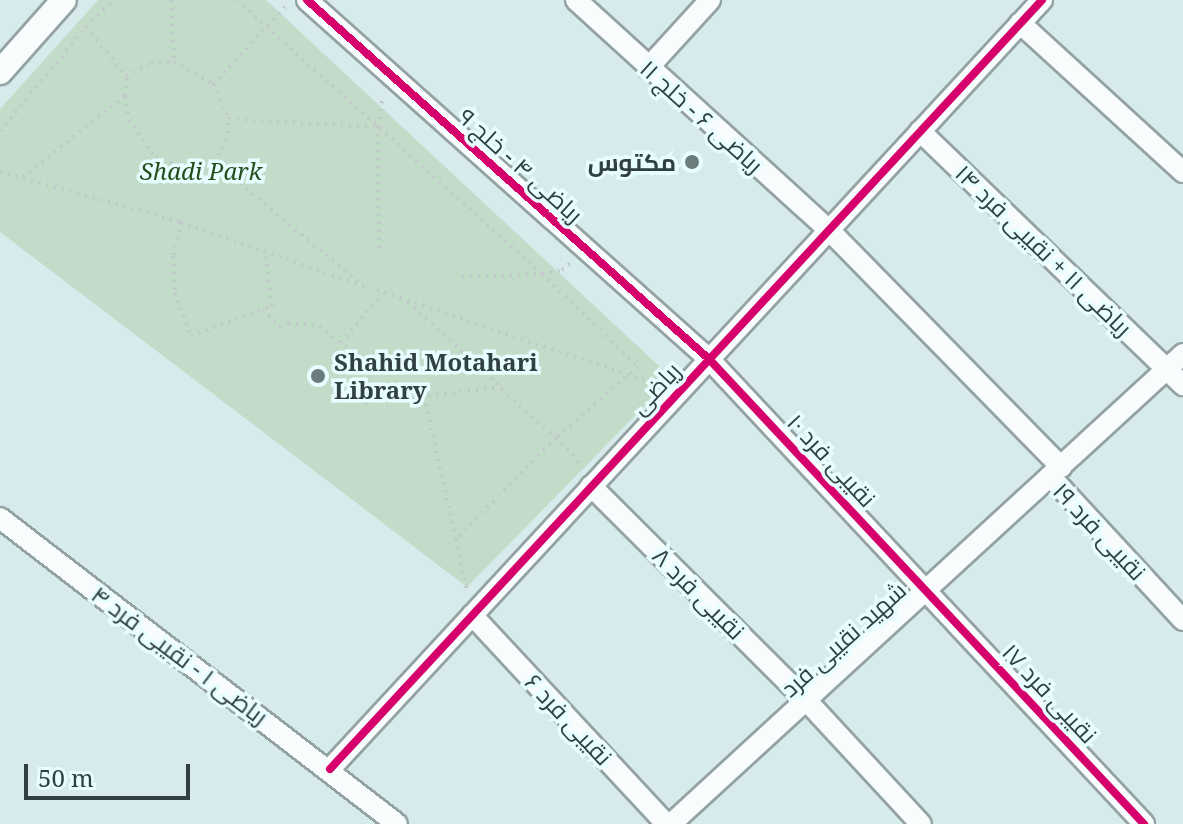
<!DOCTYPE html>
<html>
<head>
<meta charset="utf-8">
<style>
	body { margin:0 }
	#map { position:relative; width:1183px; height:824px; overflow:hidden; background:#d7ebed; font-family:"Noto Serif",Cairo,serif }
	div>[style] { position:absolute }
	[style*='--x'] { left:calc(var(--x)*1px); top:calc(var(--y)*1px); width:calc(var(--w)*1px); rotate:calc(var(--a)*1deg) }
	.green>* { inset:0; background:#c3dcca }
	.path>* { height:4px; margin-top:-2px; transform-origin:0; background:repeating-linear-gradient(90deg,#c1c9ca 0 2px,transparent 0 8px) }
	.roads { filter:drop-shadow(2px 0 #93a2a3) drop-shadow(-2px 0 #93a2a3) drop-shadow(0 2px #93a2a3) drop-shadow(0 -2px #93a2a3) }
	.minor>* { height:20px; margin:-10px; padding:0 10px; transform-origin:10px; border-radius:10px; background:#f9fcfc }
	.tertiary>* { height:24px; margin:-12px; padding:0 12px; transform-origin:12px; border-radius:12px; background:#f9fcfc }
	.cycleway>* { height:8px; margin:-4px; padding:0 4px; transform-origin:4px; border-radius:4px; background:#d6006c }
	.dots>* { width:22px; height:22px; translate:-50% -50%; box-sizing:border-box; border:4px solid #e7fdff; border-radius:50% }
	span { translate:-50% -50%; white-space:nowrap; text-align:center; line-height:1.15; -webkit-text-stroke:7px #e7fdff; paint-order:stroke }
	.street-label { font-size:24px; color:#314041 }
	.poi-label { font-size:24px; color:#314041; font-weight:700 }
	.right { translate:-100% -50%; text-align:right }
	.left { translate:0 -50%; text-align:left }
	.park-label { font-size:24px; color:#25501e; font-style:italic }
	.scale { position:absolute; left:24px; top:764px; width:166px; height:36px; box-sizing:border-box; border:4px solid #314041; border-top:0; padding-left:10px; font-size:24px; line-height:28px; white-space:nowrap; color:#314041; -webkit-text-stroke:6px #e7fdff; paint-order:stroke }
</style>
</head>
<body>
<div id="map">
	<div class="green">
		<i style="clip-path:polygon(98px 0,266px 0,672px 378px,467px 587px,0 232px,0 109px)"></i>
	</div>
	<div class="path">
		<i style="--x:171;--y:0;--w:62;--a:87.2"></i>
		<i style="--x:237;--y:0;--w:410;--a:41.9"></i>
		<i style="--x:542;--y:274;--w:134;--a:44.1"></i>
		<i style="--x:638;--y:367;--w:108;--a:139.1"></i>
		<i style="--x:556;--y:438;--w:142;--a:134.7"></i>
		<i style="--x:456;--y:539;--w:147;--a:-102.6"></i>
		<i style="--x:86;--y:27;--w:63;--a:50.8"></i>
		<i style="--x:213;--y:84;--w:110;--a:-46.8"></i>
		<i style="--x:125;--y:96;--w:24;--a:81"></i>
		<i style="--x:129;--y:120;--w:45;--a:54.9"></i>
		<i style="--x:155;--y:157;--w:35;--a:20"></i>
		<i style="--x:188;--y:169;--w:28;--a:-13"></i>
		<i style="--x:215;--y:163;--w:25;--a:-63"></i>
		<i style="--x:226;--y:141;--w:22;--a:-82"></i>
		<i style="--x:229;--y:119;--w:147;--a:3.1"></i>
		<i style="--x:0;--y:131;--w:135;--a:-50.4"></i>
		<i style="--x:86;--y:27;--w:39;--a:-44"></i>
		<i style="--x:215;--y:163;--w:187;--a:39.6"></i>
		<i style="--x:0;--y:172;--w:188;--a:15.4"></i>
		<i style="--x:181;--y:222;--w:194;--a:19.3"></i>
		<i style="--x:23;--y:177;--w:130;--a:-38.5"></i>
		<i style="--x:125;--y:96;--w:20;--a:-87"></i>
		<i style="--x:126;--y:76;--w:28;--a:-27"></i>
		<i style="--x:151;--y:63;--w:23;--a:-2"></i>
		<i style="--x:174;--y:62;--w:45;--a:29.4"></i>
		<i style="--x:213;--y:84;--w:38;--a:65"></i>
		<i style="--x:181;--y:222;--w:35;--a:103"></i>
		<i style="--x:173;--y:256;--w:37;--a:87"></i>
		<i style="--x:175;--y:293;--w:46;--a:69.6"></i>
		<i style="--x:191;--y:336;--w:86;--a:-20.3"></i>
		<i style="--x:272;--y:306;--w:55;--a:-97.3"></i>
		<i style="--x:379;--y:248;--w:121;--a:-90.5"></i>
		<i style="--x:378;--y:127;--w:31;--a:-81"></i>
		<i style="--x:462;--y:277;--w:80;--a:-2.1"></i>
		<i style="--x:542;--y:274;--w:20;--a:-11"></i>
		<i style="--x:562;--y:270;--w:13;--a:-39"></i>
		<i style="--x:377;--y:290;--w:296;--a:18.7"></i>
		<i style="--x:408;--y:302;--w:224;--a:42.7"></i>
		<i style="--x:573;--y:454;--w:15;--a:62"></i>
		<i style="--x:263;--y:309;--w:24;--a:48"></i>
		<i style="--x:279;--y:327;--w:10;--a:-24"></i>
		<i style="--x:288;--y:323;--w:32;--a:5"></i>
		<i style="--x:320;--y:326;--w:55;--a:39.1"></i>
		<i style="--x:363;--y:361;--w:25;--a:76"></i>
		<i style="--x:369;--y:385;--w:18;--a:103"></i>
		<i style="--x:365;--y:403;--w:137;--a:-6.7"></i>
		<i style="--x:341;--y:343;--w:65;--a:-50"></i>
		<i style="--x:456;--y:539;--w:54;--a:78.3"></i>
	</div>
	<div class="roads">
		<div class="minor">
			<i style="--x:307;--y:0;--w:539;--a:41.77"></i>
			<i style="--x:709;--y:359;--w:637;--a:46.91"></i>
			<i style="--x:576;--y:0;--w:342;--a:42.3"></i>
			<i style="--x:829;--y:230;--w:332;--a:45.6"></i>
			<i style="--x:1020;--y:23;--w:221;--a:42.4"></i>
			<i style="--x:648;--y:68;--w:92;--a:-47.6"></i>
			<i style="--x:920;--y:131;--w:366;--a:44"></i>
			<i style="--x:1050;--y:476;--w:196;--a:47.3"></i>
			<i style="--x:591;--y:486;--w:303;--a:44.9"></i>
			<i style="--x:806;--y:700;--w:169;--a:47.2"></i>
			<i style="--x:0;--y:518;--w:501;--a:37.62"></i>
			<i style="--x:472;--y:615;--w:285;--a:47.1"></i>
			<i style="--x:330;--y:769;--w:1048;--a:-47.2"></i>
			<i style="--x:671;--y:824;--w:695;--a:-42.55"></i>
		</div>
		<div class="tertiary">
			<i style="--x:0;--y:72;--w:96;--a:-48.4"></i>
		</div>
	</div>
	<div class="cycleway">
		<i style="--x:307;--y:0;--w:539;--a:41.77"></i>
		<i style="--x:709;--y:359;--w:637;--a:46.91"></i>
		<i style="--x:330;--y:769;--w:1048;--a:-47.2"></i>
	</div>
	<div class="dots">
		<i style="left:692px;top:162px;background:#6b7c7d"></i>
		<i style="left:318px;top:376px;background:#6b7c7d"></i>
	</div>
	<div class="street-label">
		<span style="left:702px;top:116px;rotate:42deg">ریاضی ۶ - خلج ۱۱</span>
		<span style="left:521px;top:165px;rotate:42deg">ریاضی ۴ - خلج ۹</span>
		<span style="left:1044px;top:250px;rotate:44deg">ریاضی ۱۱ + نقیبی فرد ۱۴</span>
		<span style="left:655px;top:388px;rotate:-47deg">ریاضی</span>
		<span style="left:832px;top:460px;rotate:47deg">نقیبی فرد ۱۰</span>
		<span style="left:1100px;top:531px;rotate:47deg">نقیبی فرد ۱۹</span>
		<span style="left:699px;top:593px;rotate:45deg">نقیبی فرد ۸</span>
		<span style="left:843px;top:639px;rotate:-42deg">شهید نقیبی فرد</span>
		<span style="left:180px;top:655px;rotate:37deg">ریاضی ۱ - نقیبی فرد ۴</span>
		<span style="left:1050px;top:693px;rotate:47deg">نقیبی فرد ۱۷</span>
		<span style="left:569px;top:719px;rotate:47deg">نقیبی فرد ۶</span>
	</div>
	<div class="poi-label">
		<span class="right" style="left:676px;top:162px">مکتوس</span>
		<span class="left" style="left:334px;top:376px">Shahid Motahari<br>Library</span>
	</div>
	<div class="park-label">
		<span style="left:201px;top:171px">Shadi Park</span>
	</div>
	<div class="scale">50 m</div>
</div>
</body>
</html>
